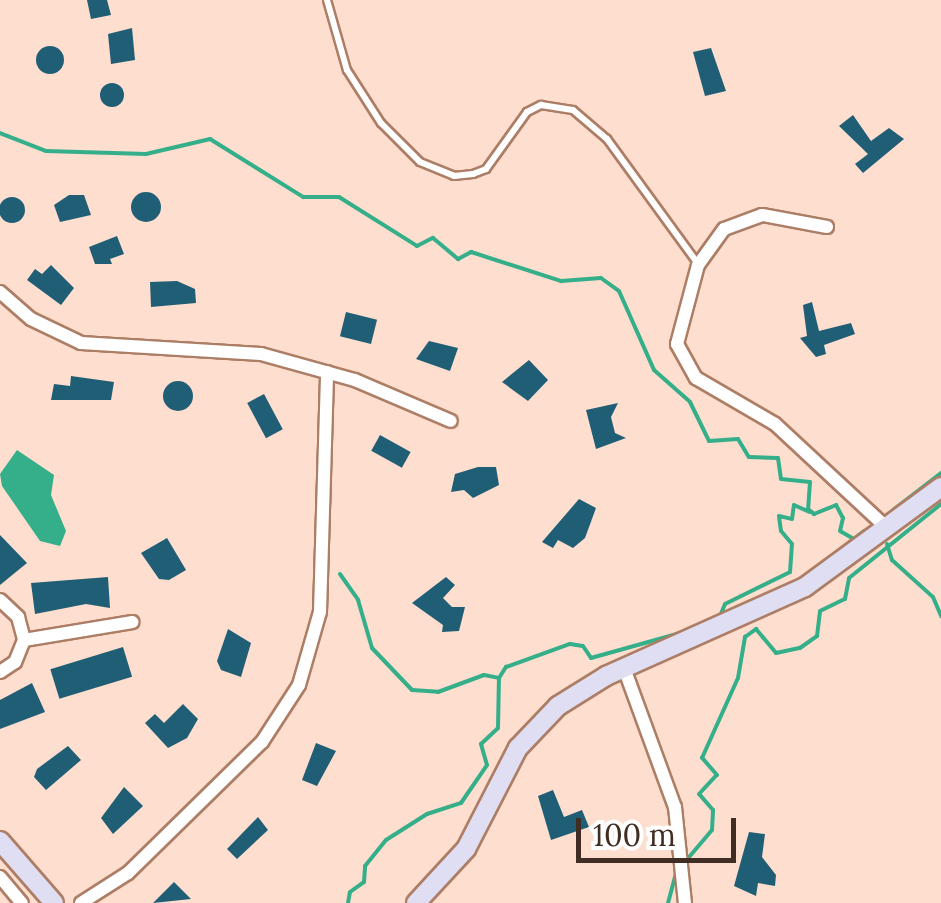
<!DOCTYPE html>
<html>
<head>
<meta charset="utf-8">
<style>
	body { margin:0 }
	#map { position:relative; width:941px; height:903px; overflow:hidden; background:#fedece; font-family:Lora,serif }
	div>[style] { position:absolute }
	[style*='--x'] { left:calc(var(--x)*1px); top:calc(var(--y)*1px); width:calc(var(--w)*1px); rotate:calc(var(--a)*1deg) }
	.water>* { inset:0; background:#34af89 }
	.stream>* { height:4px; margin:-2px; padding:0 2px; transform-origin:2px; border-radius:2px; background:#34af89 }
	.building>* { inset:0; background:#205e76; transform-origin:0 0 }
	.round { border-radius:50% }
	.roads { filter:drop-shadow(2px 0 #ad7e66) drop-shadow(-2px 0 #ad7e66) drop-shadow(0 2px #ad7e66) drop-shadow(0 -2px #ad7e66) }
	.lane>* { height:6px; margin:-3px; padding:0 3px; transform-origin:3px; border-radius:3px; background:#fff }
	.street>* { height:12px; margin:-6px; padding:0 6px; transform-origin:6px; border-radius:6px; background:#fff }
	.secondary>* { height:18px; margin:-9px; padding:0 9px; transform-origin:9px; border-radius:9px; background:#e0def2 }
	span { translate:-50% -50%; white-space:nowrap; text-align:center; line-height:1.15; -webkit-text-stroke:10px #fff; paint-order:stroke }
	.scale { position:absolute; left:576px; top:818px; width:160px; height:45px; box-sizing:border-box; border:5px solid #412d23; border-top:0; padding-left:12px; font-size:30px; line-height:35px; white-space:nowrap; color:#412d23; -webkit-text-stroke:8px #fff; paint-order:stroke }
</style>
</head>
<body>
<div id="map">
	<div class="water">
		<i style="clip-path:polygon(17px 450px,54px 475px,51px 495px,66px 531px,60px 546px,40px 541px,2px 486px,0 474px)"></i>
	</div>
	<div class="stream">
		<i style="--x:0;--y:133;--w:49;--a:21.4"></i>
		<i style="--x:46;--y:151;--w:100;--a:1.7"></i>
		<i style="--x:146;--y:154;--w:66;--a:-13.2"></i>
		<i style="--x:210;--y:139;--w:110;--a:31.9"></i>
		<i style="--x:303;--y:197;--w:36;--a:0"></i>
		<i style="--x:339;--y:197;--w:92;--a:32.1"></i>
		<i style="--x:417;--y:246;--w:18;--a:-27"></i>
		<i style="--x:433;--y:238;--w:33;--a:40"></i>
		<i style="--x:458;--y:259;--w:15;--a:-28"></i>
		<i style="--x:471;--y:252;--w:95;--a:17.9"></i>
		<i style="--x:561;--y:281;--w:40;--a:-4.3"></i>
		<i style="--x:601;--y:278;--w:22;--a:36"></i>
		<i style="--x:619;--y:291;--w:86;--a:66.1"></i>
		<i style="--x:654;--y:370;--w:48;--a:41.6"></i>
		<i style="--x:690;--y:402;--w:43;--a:64"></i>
		<i style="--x:709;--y:441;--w:29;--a:-4"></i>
		<i style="--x:738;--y:439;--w:21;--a:59"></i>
		<i style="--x:749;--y:457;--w:29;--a:2"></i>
		<i style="--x:778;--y:458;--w:21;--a:82"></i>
		<i style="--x:781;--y:479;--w:29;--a:6"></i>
		<i style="--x:810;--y:482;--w:27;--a:94"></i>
		<i style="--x:808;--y:509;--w:8;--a:40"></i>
		<i style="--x:814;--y:514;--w:24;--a:-22"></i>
		<i style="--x:836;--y:505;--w:15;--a:62"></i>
		<i style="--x:843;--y:518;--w:13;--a:103"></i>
		<i style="--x:840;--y:531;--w:14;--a:30"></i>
		<i style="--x:893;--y:510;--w:61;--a:-37.6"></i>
		<i style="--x:887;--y:544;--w:17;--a:73"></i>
		<i style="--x:892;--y:560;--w:55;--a:42.1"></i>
		<i style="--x:933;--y:597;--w:21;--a:67"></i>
		<i style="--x:340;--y:574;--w:32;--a:55"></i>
		<i style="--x:358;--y:600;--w:50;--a:73.7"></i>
		<i style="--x:372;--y:648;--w:58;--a:46.4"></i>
		<i style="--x:412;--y:690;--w:26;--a:4"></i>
		<i style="--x:438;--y:692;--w:49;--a:-20.3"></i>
		<i style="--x:484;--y:675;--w:15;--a:11"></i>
		<i style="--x:799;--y:581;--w:82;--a:-37.6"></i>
		<i style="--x:708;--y:621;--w:13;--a:-23"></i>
		<i style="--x:720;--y:616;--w:13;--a:-67"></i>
		<i style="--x:725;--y:604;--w:72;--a:-26.2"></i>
		<i style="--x:790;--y:572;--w:28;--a:-86"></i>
		<i style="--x:792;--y:544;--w:17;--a:-130"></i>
		<i style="--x:781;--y:531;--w:15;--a:-98"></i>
		<i style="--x:779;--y:516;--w:13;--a:13"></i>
		<i style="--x:792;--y:519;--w:14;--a:-82"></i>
		<i style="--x:794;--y:505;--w:17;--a:24"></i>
		<i style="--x:684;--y:863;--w:43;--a:-49.7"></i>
		<i style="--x:712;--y:830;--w:20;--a:-87"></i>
		<i style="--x:713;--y:810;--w:21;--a:-131"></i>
		<i style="--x:699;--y:794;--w:26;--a:-47"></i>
		<i style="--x:717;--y:775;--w:23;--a:-131"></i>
		<i style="--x:702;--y:758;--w:88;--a:-65.8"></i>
		<i style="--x:738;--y:678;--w:42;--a:-80.3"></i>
		<i style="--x:745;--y:637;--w:14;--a:-36"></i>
		<i style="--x:756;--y:629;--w:31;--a:50"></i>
		<i style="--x:776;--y:653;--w:25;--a:-12"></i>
		<i style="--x:800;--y:648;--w:21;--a:-35"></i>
		<i style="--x:817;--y:636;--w:25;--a:-83"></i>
		<i style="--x:820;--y:611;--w:28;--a:-26"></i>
		<i style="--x:845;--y:599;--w:21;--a:-79"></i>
		<i style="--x:849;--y:578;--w:118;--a:-38.8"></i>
		<i style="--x:348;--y:903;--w:11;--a:-80"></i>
		<i style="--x:350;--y:892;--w:17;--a:-36"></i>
		<i style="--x:364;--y:882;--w:16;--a:-86"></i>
		<i style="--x:365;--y:866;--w:33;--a:-51"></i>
		<i style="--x:386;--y:840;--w:49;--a:-32.4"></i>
		<i style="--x:427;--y:814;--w:36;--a:-18"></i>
		<i style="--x:461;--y:803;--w:46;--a:-55.6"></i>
		<i style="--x:487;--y:765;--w:22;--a:-106"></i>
		<i style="--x:481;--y:744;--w:23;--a:-43"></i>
		<i style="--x:498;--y:728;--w:50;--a:-88.9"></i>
		<i style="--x:499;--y:678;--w:13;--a:-58"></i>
		<i style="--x:506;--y:667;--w:68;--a:-19.8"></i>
		<i style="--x:570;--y:644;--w:13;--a:9"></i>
		<i style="--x:583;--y:646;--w:14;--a:56"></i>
		<i style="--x:591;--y:658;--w:104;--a:-15.6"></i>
		<i style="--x:668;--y:903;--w:35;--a:-75"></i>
	</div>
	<div class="building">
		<i style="clip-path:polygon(87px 0,107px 0,111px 15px,91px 19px)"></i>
		<i style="clip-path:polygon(132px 28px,135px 60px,111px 64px,108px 34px)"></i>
		<i class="round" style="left:36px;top:46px;width:28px;height:28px"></i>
		<i style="clip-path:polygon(711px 48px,726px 91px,705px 96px,693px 52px)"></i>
		<i class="round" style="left:100px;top:83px;width:24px;height:24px"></i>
		<i style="clip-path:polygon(853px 115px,871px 141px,889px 128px,904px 139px,863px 173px,855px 164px,868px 154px,839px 126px)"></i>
		<i class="round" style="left:131px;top:192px;width:30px;height:30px"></i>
		<i style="clip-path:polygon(69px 195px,84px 195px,91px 215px,60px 222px,54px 205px)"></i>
		<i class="round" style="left:-1px;top:197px;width:26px;height:26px"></i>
		<i style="clip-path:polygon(117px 236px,124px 254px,110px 259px,112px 264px,95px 264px,89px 247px)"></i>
		<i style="clip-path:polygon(51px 265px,74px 288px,61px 305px,27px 280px,35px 269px,42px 274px)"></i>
		<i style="clip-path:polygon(177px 281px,195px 289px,196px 303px,151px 307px,150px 282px)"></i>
		<i style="clip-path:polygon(812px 302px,819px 331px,851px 323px,855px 334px,824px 345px,826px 354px,816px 357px,800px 338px,807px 336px,803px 305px)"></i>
		<i style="left:346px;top:312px;width:32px;height:25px;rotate:14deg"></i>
		<i style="clip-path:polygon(429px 341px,458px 348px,450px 371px,416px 359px)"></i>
		<i style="clip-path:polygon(529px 360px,548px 380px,528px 401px,502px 382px)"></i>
		<i style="clip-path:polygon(71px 376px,114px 382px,111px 400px,51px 400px,54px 384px,70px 386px)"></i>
		<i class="round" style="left:163px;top:381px;width:30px;height:30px"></i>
		<i style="left:264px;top:394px;width:40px;height:19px;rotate:62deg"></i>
		<i style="clip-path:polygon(618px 403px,611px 417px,615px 433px,626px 438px,596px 449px,586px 410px)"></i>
		<i style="left:380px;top:435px;width:35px;height:18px;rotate:29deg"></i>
		<i style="clip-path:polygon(478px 467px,496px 467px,499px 485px,473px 498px,464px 490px,451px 492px,455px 474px)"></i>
		<i style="clip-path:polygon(579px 499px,596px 508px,585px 538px,573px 548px,558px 540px,553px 548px,542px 542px)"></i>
		<i style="clip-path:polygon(0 535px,27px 563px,0 585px)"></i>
		<i style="clip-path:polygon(167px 538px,186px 570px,169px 580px,159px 579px,141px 553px)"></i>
		<i style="clip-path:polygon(108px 577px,110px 608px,86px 604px,35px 614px,31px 583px)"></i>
		<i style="clip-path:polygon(446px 577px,455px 585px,443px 598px,452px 607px,465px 607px,459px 631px,442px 632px,443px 625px,412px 603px)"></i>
		<i style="clip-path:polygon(228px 629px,251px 643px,241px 677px,221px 670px,217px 661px)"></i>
		<i style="left:123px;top:647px;width:31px;height:76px;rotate:73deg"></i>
		<i style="clip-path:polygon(32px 683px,45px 712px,0 729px,0 700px)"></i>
		<i style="clip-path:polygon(183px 704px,198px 719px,187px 738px,168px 748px,145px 723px,155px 714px,164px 723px)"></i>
		<i style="clip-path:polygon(316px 743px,336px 751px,317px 786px,302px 780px)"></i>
		<i style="clip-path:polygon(68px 746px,81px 760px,46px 790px,34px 777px,37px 769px)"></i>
		<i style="clip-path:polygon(124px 787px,143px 806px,113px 834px,101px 818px)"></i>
		<i style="clip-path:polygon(553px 790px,564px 817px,582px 810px,589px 827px,551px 840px,538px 796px)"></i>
		<i style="clip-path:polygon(258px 817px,268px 830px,237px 859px,227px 849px)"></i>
		<i style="clip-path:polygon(749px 832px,765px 834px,762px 857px,776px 875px,775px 886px,758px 883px,756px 896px,734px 886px)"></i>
		<i style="clip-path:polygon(174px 882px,191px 899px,153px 903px)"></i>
	</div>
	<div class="roads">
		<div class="lane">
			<i style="--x:327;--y:0;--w:73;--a:74.1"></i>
			<i style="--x:347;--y:70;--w:63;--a:57.3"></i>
			<i style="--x:381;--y:123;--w:55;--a:45"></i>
			<i style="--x:420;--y:162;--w:37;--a:22"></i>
			<i style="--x:454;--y:176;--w:19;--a:-6"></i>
			<i style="--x:473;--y:174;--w:14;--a:-21"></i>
			<i style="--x:486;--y:169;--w:70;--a:-54.3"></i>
			<i style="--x:527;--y:112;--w:16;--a:-27"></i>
			<i style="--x:541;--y:105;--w:32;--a:9"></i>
			<i style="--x:573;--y:110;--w:45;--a:40.5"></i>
			<i style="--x:607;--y:139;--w:155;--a:53.9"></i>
		</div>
		<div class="street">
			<i style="--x:827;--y:227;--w:66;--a:-169.5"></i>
			<i style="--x:762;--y:215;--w:40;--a:159.8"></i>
			<i style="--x:724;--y:229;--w:44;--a:125.8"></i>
			<i style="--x:698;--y:265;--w:82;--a:104.9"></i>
			<i style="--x:677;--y:344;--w:39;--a:61"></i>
			<i style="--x:696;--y:378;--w:91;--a:30.2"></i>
			<i style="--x:775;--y:424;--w:153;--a:42.9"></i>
			<i style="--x:0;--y:292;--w:41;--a:41.1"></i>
			<i style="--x:31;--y:319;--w:55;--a:25.6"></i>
			<i style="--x:81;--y:343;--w:180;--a:3.5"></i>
			<i style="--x:261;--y:354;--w:98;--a:15.5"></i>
			<i style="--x:355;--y:380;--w:104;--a:23.1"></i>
			<i style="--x:0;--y:600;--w:25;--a:43"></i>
			<i style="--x:18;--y:617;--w:24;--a:75"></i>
			<i style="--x:24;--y:640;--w:24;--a:112"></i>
			<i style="--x:15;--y:662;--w:18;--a:146"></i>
			<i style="--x:24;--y:640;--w:110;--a:-9.4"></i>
			<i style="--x:624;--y:668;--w:148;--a:69.9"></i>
			<i style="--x:675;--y:807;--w:97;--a:84.1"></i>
			<i style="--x:0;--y:877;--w:34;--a:50"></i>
			<i style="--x:81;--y:903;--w:56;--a:-32.6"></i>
			<i style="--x:128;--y:873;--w:187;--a:-44.4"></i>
			<i style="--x:262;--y:742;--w:68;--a:-57"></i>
			<i style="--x:299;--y:685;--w:76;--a:-74"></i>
			<i style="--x:320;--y:612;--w:240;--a:-88.3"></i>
		</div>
		<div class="secondary">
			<i style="--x:0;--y:841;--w:82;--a:48.9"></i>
			<i style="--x:416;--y:903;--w:74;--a:-47.2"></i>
			<i style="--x:466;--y:849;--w:114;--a:-62.8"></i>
			<i style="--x:518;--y:748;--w:58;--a:-46.4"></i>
			<i style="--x:558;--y:706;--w:57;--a:-32"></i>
			<i style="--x:606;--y:676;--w:218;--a:-24.1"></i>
			<i style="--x:805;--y:587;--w:169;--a:-36.3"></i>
		</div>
	</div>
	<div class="scale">100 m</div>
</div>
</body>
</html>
